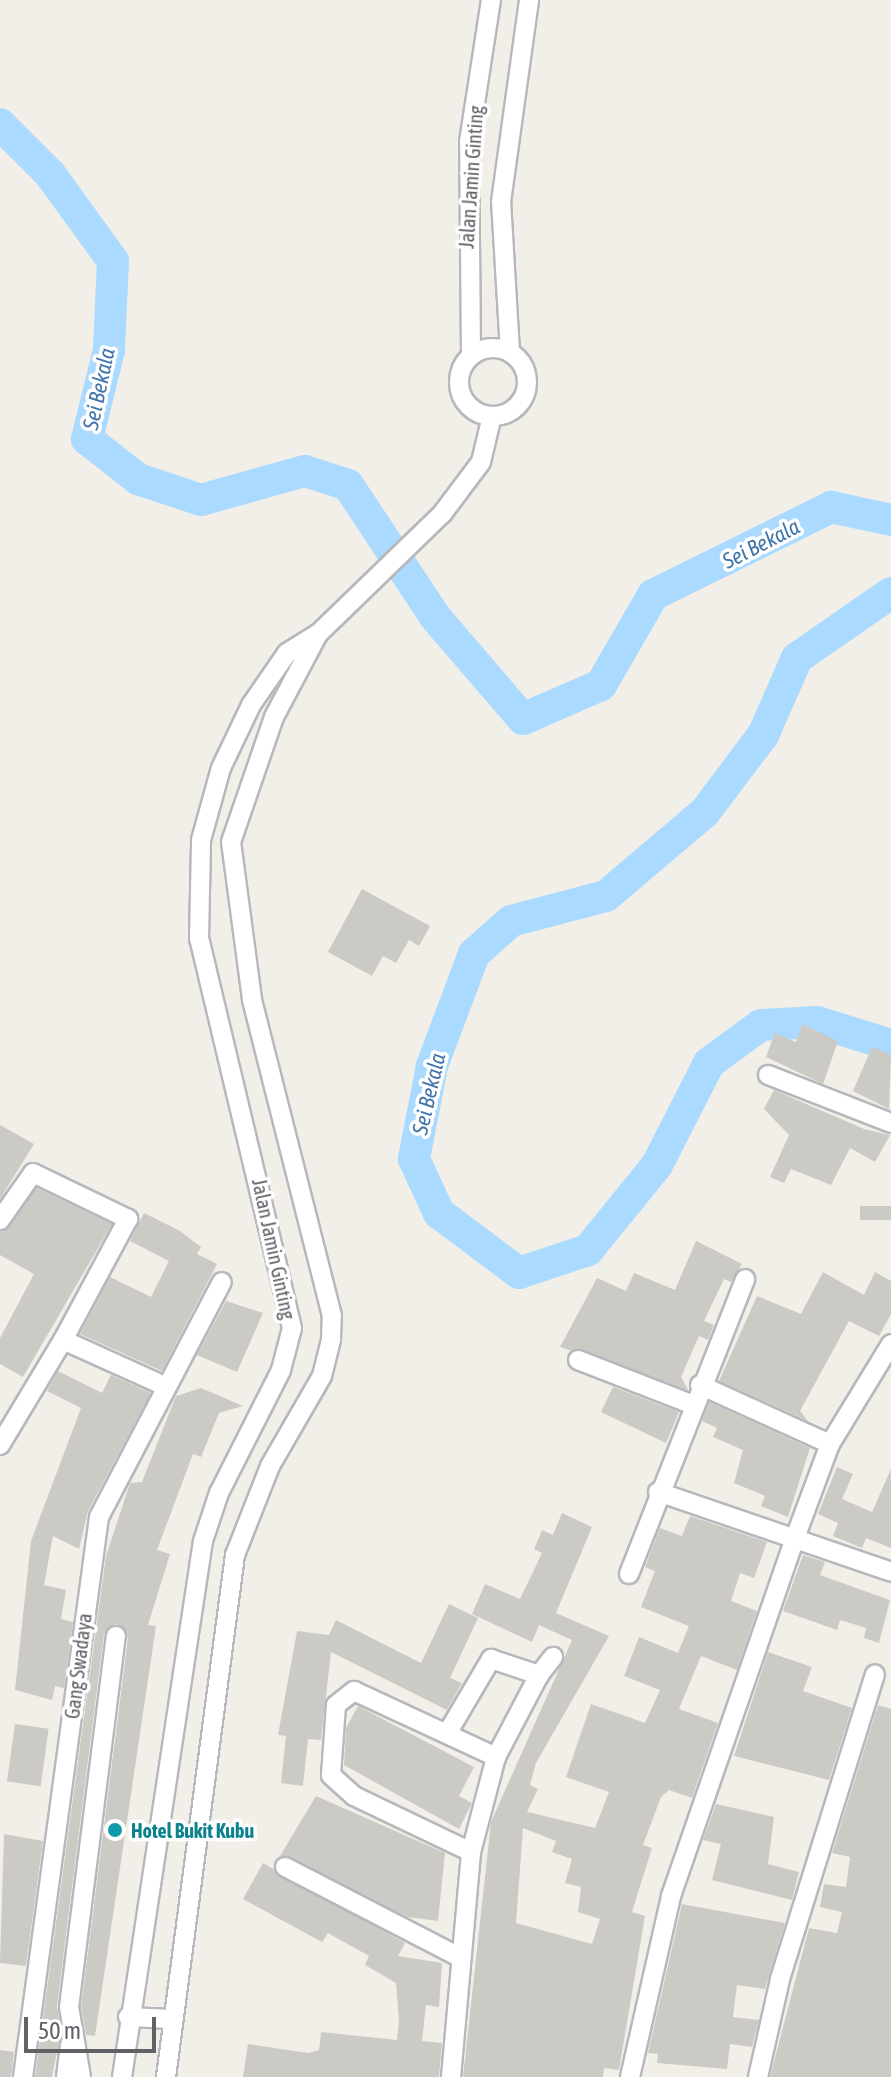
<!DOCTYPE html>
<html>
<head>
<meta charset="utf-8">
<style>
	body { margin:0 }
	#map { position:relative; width:891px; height:2077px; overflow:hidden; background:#f1efe8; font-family:"Asap Condensed",sans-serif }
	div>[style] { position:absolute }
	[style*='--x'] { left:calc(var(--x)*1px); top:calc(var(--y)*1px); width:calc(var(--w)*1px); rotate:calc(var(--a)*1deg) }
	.river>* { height:32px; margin:-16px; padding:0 16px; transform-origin:16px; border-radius:16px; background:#aadaff }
	.building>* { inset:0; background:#cccac5; transform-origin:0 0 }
	.roads { filter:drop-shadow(2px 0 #b5b8bc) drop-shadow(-2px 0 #b5b8bc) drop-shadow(0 2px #b5b8bc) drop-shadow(0 -2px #b5b8bc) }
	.minor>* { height:18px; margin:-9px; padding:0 9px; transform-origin:9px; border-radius:9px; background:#fff }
	.minor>.ring { margin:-9px; padding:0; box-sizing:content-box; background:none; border:18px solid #fff; border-radius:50% }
	.dots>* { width:22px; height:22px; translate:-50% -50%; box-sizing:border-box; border:4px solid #fff; border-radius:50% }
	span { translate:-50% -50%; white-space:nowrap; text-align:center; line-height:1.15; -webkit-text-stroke:7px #fff; paint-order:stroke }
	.street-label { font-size:20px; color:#5f6368 }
	.culture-label { font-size:20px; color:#0d838f; font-weight:700 }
	.left { translate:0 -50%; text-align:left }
	.water-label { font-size:22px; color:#4174aa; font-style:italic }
	.scale { position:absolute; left:24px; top:2017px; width:132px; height:36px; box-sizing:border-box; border:4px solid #5f6368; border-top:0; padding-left:10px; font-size:24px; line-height:28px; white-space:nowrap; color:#5f6368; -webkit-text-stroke:6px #fff; paint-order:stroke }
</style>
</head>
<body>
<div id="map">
	<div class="river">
		<i style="--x:0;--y:124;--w:71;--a:45"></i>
		<i style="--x:50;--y:174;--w:107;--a:54.1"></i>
		<i style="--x:113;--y:261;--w:89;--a:92.6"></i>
		<i style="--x:109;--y:350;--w:92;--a:103.9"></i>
		<i style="--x:87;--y:439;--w:65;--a:38.1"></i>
		<i style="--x:138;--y:479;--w:66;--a:18.4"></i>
		<i style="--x:201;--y:500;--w:108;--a:-15.6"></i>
		<i style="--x:305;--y:471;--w:45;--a:18"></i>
		<i style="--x:348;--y:485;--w:159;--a:56.5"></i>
		<i style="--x:436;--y:618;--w:133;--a:49.3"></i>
		<i style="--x:523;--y:719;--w:85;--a:-23.6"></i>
		<i style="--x:601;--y:685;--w:104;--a:-60"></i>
		<i style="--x:653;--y:595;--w:199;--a:-26.3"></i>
		<i style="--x:831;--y:507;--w:61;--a:12.2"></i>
		<i style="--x:891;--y:593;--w:114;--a:145.3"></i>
		<i style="--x:797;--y:658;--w:84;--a:113.8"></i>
		<i style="--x:763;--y:735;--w:96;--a:127"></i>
		<i style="--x:705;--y:812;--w:130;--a:139.7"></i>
		<i style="--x:606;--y:896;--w:98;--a:165.3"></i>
		<i style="--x:511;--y:921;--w:50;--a:138.3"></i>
		<i style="--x:474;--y:954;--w:120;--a:110.6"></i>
		<i style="--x:432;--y:1066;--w:95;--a:101"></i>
		<i style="--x:414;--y:1159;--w:60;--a:65.2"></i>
		<i style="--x:439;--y:1213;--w:100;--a:36.9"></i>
		<i style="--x:519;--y:1273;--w:73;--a:-18.4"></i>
		<i style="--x:588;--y:1250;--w:109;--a:-50.9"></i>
		<i style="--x:657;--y:1165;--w:114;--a:-63"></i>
		<i style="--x:709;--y:1063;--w:64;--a:-36.2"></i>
		<i style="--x:761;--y:1025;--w:56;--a:-3.1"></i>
		<i style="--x:817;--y:1022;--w:77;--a:17.3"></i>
	</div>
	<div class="building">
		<i style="clip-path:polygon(362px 889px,430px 926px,419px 946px,409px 940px,396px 963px,383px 956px,372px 976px,328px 952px)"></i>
		<i style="clip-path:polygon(802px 1024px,838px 1041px,823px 1084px,766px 1057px,775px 1033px,796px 1042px)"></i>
		<i style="clip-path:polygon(872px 1047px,891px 1055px,889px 1109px,853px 1091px)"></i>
		<i style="clip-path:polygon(774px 1090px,864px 1129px,890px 1135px,875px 1162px,850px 1148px,831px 1185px,791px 1169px,784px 1183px,770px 1177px,789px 1135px,764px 1109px)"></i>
		<i style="clip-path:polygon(0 1125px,34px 1144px,0 1199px)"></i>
		<i style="clip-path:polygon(37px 1188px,112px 1224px,23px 1377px,0 1364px,0 1338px,34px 1274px,0 1255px,0 1232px)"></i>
		<i style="left:860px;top:1206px;width:31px;height:14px"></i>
		<i style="clip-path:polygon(144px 1213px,180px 1231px,201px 1247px,197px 1254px,217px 1264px,162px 1371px,80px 1334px,110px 1277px,151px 1297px,169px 1261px,130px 1241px)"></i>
		<i style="clip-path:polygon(696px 1241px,742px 1264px,731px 1282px,724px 1279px,704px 1321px,714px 1325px,708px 1340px,699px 1336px,681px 1377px,688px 1390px,560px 1347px,597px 1278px,626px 1291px,634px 1273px,675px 1290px)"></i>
		<i style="clip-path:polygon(823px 1272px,864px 1295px,875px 1272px,891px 1281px,891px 1314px,879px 1336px,849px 1321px,800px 1411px,808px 1421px,719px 1381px,757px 1296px,801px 1314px)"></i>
		<i style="clip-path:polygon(226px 1301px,263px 1313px,237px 1372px,197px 1355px)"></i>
		<i style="clip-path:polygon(58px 1371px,102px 1393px,111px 1375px,151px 1393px,88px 1511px,79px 1549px,53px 1536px,44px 1585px,66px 1590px,61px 1619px,73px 1622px,64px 1688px,55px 1686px,52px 1700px,15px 1690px,31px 1541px,81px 1408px,47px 1391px)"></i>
		<i style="clip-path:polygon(613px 1387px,679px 1412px,666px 1443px,601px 1412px)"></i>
		<i style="clip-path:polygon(201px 1388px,243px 1406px,219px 1413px,201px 1457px,193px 1454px,157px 1550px,170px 1554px,148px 1625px,156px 1626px,95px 2036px,86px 2035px,81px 2007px,128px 1638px,117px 1624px,104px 1634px,57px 2006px,61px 2031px,52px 2077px,35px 2077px,106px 1556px,130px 1483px,142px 1482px,176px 1396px)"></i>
		<i style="clip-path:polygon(709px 1402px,810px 1448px,788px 1517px,761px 1506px,765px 1496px,734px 1483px,743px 1450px,713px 1437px,717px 1428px,702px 1421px)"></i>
		<i style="clip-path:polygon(837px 1467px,853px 1474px,842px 1499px,872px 1512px,891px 1469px,891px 1548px,866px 1538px,862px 1548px,833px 1536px,838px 1523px,818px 1514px)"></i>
		<i style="clip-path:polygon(evenodd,562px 1513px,592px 1527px,556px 1613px,609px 1636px,536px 1763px,530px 1785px,538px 1789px,527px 1812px,595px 1828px,609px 1792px,566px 1777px,591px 1704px,645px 1723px,660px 1690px,624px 1676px,639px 1637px,678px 1653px,689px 1626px,641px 1607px,655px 1571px,645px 1567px,660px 1528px,682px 1536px,690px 1516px,767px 1542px,754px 1578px,740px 1573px,731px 1601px,757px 1611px,737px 1670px,701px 1656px,679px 1709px,718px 1723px,692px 1798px,669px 1790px,661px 1797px,643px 1845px,652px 1848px,632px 1912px,645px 1916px,619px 2070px,604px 2068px,603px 2077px,463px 2077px,491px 1822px,572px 1640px,539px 1625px,532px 1642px,472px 1614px,485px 1584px,520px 1599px,542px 1553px,534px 1549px,542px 1530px,553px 1535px,562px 1513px,523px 1828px,556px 1841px,552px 1852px,572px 1859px,565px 1883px,581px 1887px,578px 1912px,600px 1919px,592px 1944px,516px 1923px,523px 1828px)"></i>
		<i style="clip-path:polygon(803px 1555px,825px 1562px,820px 1575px,890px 1600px,879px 1643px,864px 1638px,866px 1628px,840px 1620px,837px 1630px,783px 1611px)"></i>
		<i style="clip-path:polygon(449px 1604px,478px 1618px,450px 1678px,462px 1683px,447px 1710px,331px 1652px,321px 1740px,308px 1739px,303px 1786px,281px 1783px,286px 1736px,278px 1735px,297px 1631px,329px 1635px,336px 1620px,421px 1663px)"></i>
		<i style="clip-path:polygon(768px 1652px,812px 1667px,803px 1691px,852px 1708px,829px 1780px,734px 1756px)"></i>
		<i style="clip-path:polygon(878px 1705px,891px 1709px,891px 2077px,770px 2077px,809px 1928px,837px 1933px,842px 1912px,820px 1907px,824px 1884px,846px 1887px,850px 1857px,832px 1853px)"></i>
		<i style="clip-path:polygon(358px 1706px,474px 1767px,459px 1796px,472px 1803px,459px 1829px,344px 1765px,346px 1728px)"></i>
		<i style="left:15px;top:1724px;width:34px;height:58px;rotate:8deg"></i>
		<i style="clip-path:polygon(316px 1796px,445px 1853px,438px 1921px,408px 1917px,280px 1856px)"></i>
		<i style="clip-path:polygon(716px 1804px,774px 1817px,768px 1864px,799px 1872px,792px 1900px,712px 1880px,721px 1844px,703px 1840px)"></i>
		<i style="clip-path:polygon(4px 1834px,43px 1841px,26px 1966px,0 1963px)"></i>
		<i style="clip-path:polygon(263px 1863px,405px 1943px,398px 1956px,442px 1963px,439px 2007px,426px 2005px,422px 2041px,442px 2043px,439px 2077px,243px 2077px,248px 2044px,308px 2053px,319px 2050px,321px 2032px,397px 2040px,399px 2021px,396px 1983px,365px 1965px,369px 1956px,328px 1933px,322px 1942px,243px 1899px)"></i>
		<i style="clip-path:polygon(682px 1904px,785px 1923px,765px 1989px,737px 1985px,733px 2017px,759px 2020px,752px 2047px,730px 2044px,727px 2069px,657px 2063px,658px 2054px,648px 2053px)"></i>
		<i style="clip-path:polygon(0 2050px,14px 2052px,11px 2077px,0 2077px)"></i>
	</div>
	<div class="roads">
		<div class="minor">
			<i class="ring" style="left:459px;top:348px;width:50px;height:50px"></i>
			<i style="--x:510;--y:352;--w:150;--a:-93.4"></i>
			<i style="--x:501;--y:202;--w:204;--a:-82.1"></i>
			<i style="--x:471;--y:354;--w:212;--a:-90.5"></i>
			<i style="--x:469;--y:142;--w:144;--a:-81.2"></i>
			<i style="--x:768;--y:1075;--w:132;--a:21.3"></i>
			<i style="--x:0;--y:1220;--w:57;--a:-54.9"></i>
			<i style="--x:33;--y:1173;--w:106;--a:25.8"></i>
			<i style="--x:128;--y:1219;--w:137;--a:118.2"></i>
			<i style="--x:578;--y:1360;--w:121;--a:21.3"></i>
			<i style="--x:700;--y:1385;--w:143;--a:24.4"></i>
			<i style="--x:0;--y:1445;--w:122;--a:-59"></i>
			<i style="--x:63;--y:1340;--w:112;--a:24.3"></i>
			<i style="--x:658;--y:1492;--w:246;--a:18.9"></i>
			<i style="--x:629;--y:1574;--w:317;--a:-68.5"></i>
			<i style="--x:539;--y:1675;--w:23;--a:-52"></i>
			<i style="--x:448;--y:1732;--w:85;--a:-59.5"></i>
			<i style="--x:491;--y:1659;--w:51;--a:18.4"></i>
			<i style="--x:539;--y:1675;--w:93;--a:117.7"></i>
			<i style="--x:496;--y:1757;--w:98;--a:104.7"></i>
			<i style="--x:471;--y:1852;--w:130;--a:-154.4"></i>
			<i style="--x:354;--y:1796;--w:31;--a:-138"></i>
			<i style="--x:331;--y:1775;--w:70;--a:-85.9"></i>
			<i style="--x:336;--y:1705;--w:23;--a:-38"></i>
			<i style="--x:354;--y:1691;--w:157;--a:24.9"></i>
			<i style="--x:285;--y:1867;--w:198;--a:27.3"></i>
			<i style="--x:128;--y:2017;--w:44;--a:2.6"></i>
			<i style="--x:23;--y:2077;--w:565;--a:-82.27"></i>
			<i style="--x:99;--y:1517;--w:265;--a:-62.4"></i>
			<i style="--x:66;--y:2077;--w:33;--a:-83"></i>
			<i style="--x:81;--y:2077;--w:71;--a:-99.7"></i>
			<i style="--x:69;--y:2007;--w:374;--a:-82.8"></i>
			<i style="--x:122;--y:2077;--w:542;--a:-81.41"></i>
			<i style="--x:203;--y:1541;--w:51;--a:-71.6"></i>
			<i style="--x:219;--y:1493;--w:138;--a:-63.2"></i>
			<i style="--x:281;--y:1370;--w:43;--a:-75.3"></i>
			<i style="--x:292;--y:1328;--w:400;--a:-103.4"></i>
			<i style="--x:199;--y:939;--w:99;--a:-88.8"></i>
			<i style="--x:201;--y:840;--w:75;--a:-74.5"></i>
			<i style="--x:221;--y:768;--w:70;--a:-64.5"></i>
			<i style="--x:251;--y:705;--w:63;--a:-55.3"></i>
			<i style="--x:287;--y:653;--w:36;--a:-32"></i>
			<i style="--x:318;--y:634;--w:173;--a:-44.1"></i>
			<i style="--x:442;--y:514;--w:65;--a:-53.1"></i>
			<i style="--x:481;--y:462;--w:47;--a:-76.6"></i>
			<i style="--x:166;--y:2077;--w:527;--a:-82.47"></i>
			<i style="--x:235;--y:1555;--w:96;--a:-68.5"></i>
			<i style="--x:270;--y:1466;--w:104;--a:-60"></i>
			<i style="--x:322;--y:1376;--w:38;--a:-76"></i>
			<i style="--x:331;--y:1339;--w:23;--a:-88"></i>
			<i style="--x:332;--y:1316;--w:327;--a:-104.2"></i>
			<i style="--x:252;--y:999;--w:158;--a:-97.6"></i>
			<i style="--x:231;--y:842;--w:132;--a:-71"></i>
			<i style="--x:274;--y:717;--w:94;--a:-62.1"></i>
			<i style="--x:451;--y:2077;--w:226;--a:-84.9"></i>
			<i style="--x:630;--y:2077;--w:186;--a:-77.2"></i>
			<i style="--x:671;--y:1896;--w:379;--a:-70.9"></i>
			<i style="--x:795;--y:1538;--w:100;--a:-69.6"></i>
			<i style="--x:830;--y:1444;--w:117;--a:-58.6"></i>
			<i style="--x:758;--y:2077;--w:100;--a:-77.3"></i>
			<i style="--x:780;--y:1979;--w:319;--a:-72.7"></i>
		</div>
	</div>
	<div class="dots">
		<i style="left:115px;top:1830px;background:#0f9aa8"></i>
	</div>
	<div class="street-label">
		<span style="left:471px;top:177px;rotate:-86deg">Jalan Jamin Ginting</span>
		<span style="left:274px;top:1249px;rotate:78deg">Jalan Jamin Ginting</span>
		<span style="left:78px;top:1666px;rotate:-83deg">Gang Swadaya</span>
	</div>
	<div class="culture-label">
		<span class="left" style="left:131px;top:1830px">Hotel Bukit Kubu</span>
	</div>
	<div class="water-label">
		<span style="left:99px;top:389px;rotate:-78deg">Sei Bekala</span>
		<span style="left:761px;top:544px;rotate:-27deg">Sei Bekala</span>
		<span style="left:429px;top:1094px;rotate:-77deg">Sei Bekala</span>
	</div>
	<div class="scale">50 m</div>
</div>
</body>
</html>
